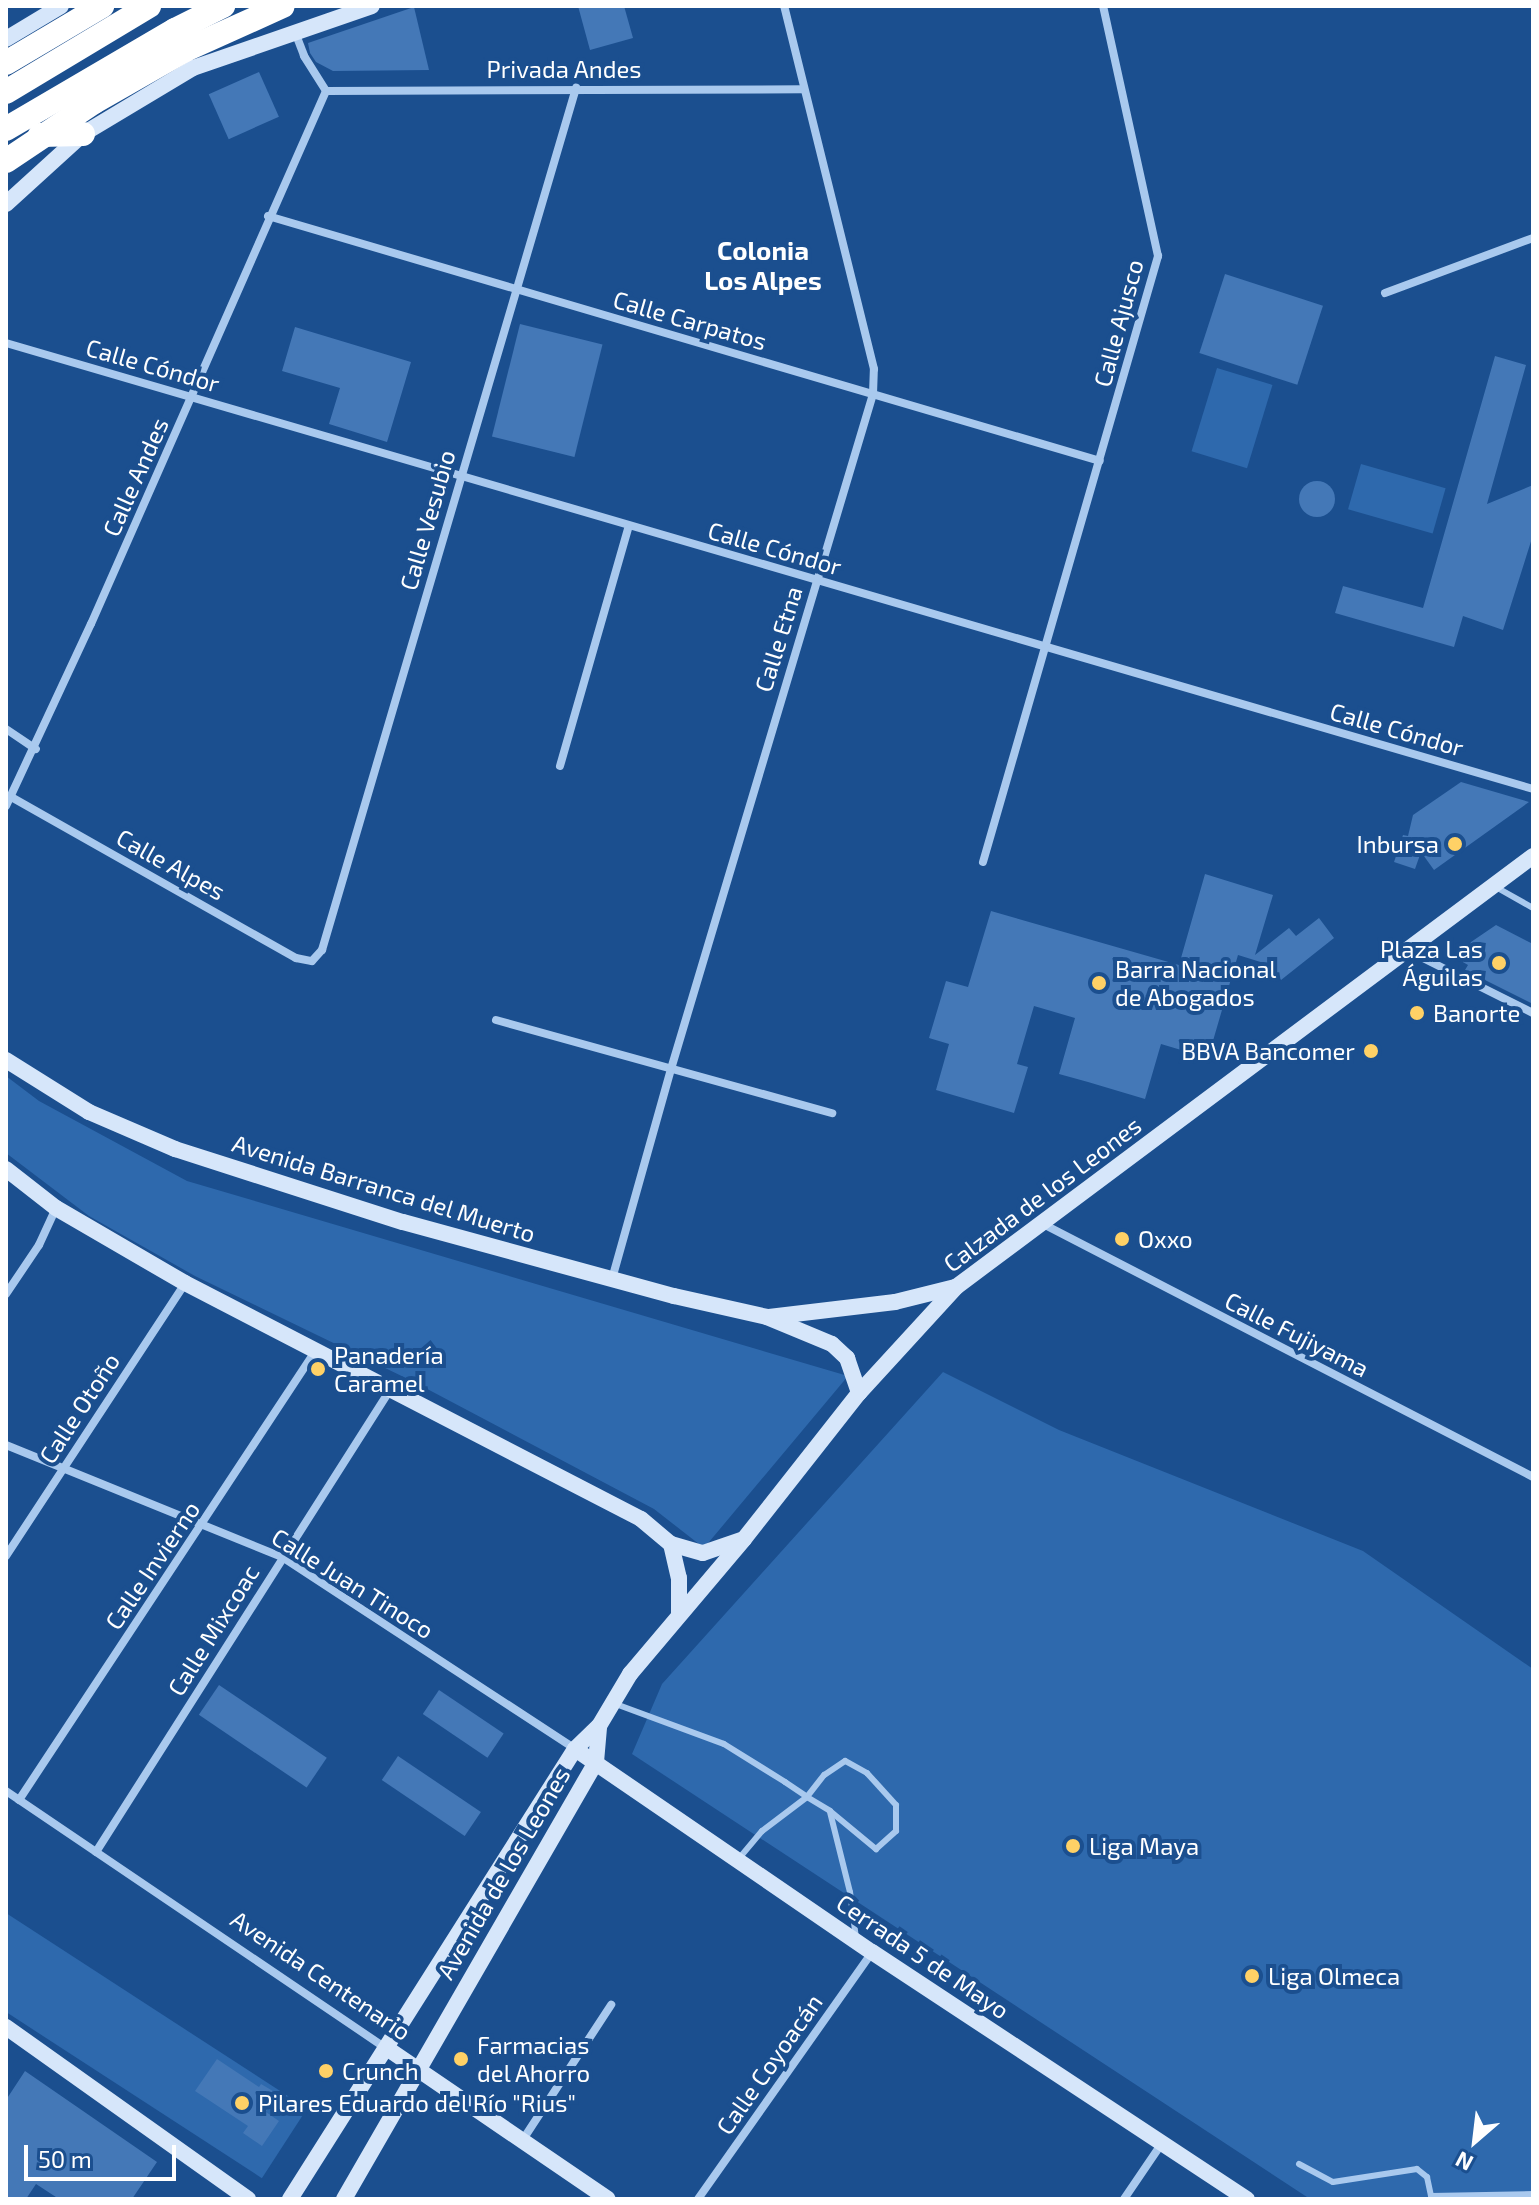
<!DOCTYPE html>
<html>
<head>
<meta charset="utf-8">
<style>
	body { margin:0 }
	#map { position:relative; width:1539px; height:2205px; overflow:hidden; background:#1b4f8f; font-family:"Exo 2",sans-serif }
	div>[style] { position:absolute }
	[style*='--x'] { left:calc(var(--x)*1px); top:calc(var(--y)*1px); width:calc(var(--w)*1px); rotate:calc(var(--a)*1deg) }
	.green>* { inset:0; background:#2e69ad; transform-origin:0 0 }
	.building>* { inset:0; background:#4478b7; transform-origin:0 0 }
	.round { border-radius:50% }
	.lane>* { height:6px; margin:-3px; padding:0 3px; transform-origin:3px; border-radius:3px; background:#a9c9ee }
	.street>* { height:8px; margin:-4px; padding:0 4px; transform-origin:4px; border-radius:4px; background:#a9c9ee }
	.secondary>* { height:16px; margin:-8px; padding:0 8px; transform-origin:8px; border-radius:8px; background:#d6e6fa }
	.highway>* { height:24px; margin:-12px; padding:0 12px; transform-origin:12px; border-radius:12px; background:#fff }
	.dots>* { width:22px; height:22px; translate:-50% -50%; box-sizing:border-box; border:4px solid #1b4f8f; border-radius:50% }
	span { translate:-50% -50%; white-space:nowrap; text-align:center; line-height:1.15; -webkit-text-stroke:8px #1b4f8f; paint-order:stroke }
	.street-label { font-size:24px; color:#fff }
	.poi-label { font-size:24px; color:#fff }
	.right { translate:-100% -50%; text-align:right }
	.left { translate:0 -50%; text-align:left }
	.neighbourhood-label { font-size:26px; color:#fff; font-weight:700 }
	.frame { position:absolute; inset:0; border:8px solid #fff; pointer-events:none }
	.north { position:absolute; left:1435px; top:2101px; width:80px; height:80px; -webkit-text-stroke:6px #1b4f8f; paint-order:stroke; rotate:208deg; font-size:22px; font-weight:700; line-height:32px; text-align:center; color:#fff }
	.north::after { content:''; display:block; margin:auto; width:28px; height:36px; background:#fff; clip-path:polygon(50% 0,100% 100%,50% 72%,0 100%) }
	.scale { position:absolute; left:24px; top:2145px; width:152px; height:36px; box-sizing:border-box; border:4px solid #fff; border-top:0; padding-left:10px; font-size:24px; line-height:28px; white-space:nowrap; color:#fff; -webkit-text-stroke:6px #1b4f8f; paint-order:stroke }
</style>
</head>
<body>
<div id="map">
	<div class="green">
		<i style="left:1217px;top:368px;width:58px;height:87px;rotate:17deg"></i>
		<i style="left:1361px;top:464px;width:88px;height:47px;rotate:16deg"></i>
		<i style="clip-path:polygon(6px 1076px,39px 1101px,187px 1181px,848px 1376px,704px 1548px,654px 1509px,414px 1382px,195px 1276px,89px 1216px,6px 1153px)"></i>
		<i style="clip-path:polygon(943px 1372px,1059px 1430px,1363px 1551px,1533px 1669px,1533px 2199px,1310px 2199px,632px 1754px,662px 1684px)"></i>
		<i style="left:6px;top:1913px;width:359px;height:83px;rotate:33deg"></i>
	</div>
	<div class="building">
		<i style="clip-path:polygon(578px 6px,624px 6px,633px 38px,590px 50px)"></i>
		<i style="clip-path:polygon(414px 7px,429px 70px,333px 71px,316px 62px,310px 53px,308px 43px)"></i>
		<i style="left:259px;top:72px;width:49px;height:55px;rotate:66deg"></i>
		<i style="left:1225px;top:274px;width:103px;height:83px;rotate:18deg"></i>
		<i style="left:520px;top:324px;width:85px;height:116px;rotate:14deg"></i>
		<i style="clip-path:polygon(295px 327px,411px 362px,387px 442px,329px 424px,340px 388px,282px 371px)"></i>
		<i style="clip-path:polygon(1495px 356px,1526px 365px,1487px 504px,1533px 485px,1533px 535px,1503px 630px,1463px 616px,1454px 647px,1335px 613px,1343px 586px,1423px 608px)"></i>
		<i class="round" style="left:1299px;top:481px;width:36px;height:36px"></i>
		<i style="clip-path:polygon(1461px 782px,1529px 802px,1434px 870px,1421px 852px,1415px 869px,1394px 862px,1403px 835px,1408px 836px,1413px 815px)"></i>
		<i style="clip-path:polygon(1205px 874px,1273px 895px,1255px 955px,1289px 928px,1296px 936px,1319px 918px,1334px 938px,1281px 980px,1267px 964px,1238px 955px,1208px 1058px,1161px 1044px,1145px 1099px,1088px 1082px,1059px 1074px,1075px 1018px,1034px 1006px,1017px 1064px,1028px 1067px,1014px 1113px,936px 1090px,949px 1044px,929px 1038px,946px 981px,968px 987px,991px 911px,1179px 965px)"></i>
		<i style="clip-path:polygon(1496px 925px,1533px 944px,1533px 1004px,1465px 970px,1468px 965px,1461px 961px,1471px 942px)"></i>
		<i style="left:219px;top:1685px;width:130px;height:36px;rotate:34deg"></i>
		<i style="left:439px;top:1690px;width:78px;height:29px;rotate:34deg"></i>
		<i style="left:398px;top:1756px;width:100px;height:29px;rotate:34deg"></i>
		<i style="clip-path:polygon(217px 2059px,259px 2087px,261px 2084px,278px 2094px,266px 2112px,279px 2121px,262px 2146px,243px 2133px,248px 2126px,195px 2091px)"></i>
		<i style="clip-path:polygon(25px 2071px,157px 2162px,132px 2199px,59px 2199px,36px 2184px,26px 2199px,6px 2199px,6px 2100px)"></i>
	</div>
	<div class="lane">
		<i style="--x:1494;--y:886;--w:45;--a:29.4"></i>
		<i style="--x:613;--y:1703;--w:118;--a:20.3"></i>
		<i style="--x:724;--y:1744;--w:72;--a:31.9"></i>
		<i style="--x:785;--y:1782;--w:27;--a:34"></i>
		<i style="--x:807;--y:1797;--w:27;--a:31"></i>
		<i style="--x:830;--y:1811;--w:60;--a:39.6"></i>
		<i style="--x:876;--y:1849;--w:27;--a:-42"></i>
		<i style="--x:896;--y:1831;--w:26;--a:-90"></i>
		<i style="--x:896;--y:1805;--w:43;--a:-132.2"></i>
		<i style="--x:867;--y:1773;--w:25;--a:-151"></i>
		<i style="--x:845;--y:1761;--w:25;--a:146"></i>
		<i style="--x:824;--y:1775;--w:28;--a:128"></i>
		<i style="--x:807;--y:1797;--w:56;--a:142.9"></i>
		<i style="--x:762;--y:1831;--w:38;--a:130"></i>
		<i style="--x:830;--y:1812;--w:82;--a:76"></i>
		<i style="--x:850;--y:1892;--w:46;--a:82.6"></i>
		<i style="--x:1299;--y:2164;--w:38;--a:28"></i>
		<i style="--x:1333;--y:2182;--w:85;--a:-8.8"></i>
		<i style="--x:1417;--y:2169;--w:13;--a:39"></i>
		<i style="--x:1427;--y:2177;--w:19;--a:78"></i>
		<i style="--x:1431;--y:2196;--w:102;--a:-1.1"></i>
	</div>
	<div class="street">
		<i style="--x:295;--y:32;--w:26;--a:69"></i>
		<i style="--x:304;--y:56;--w:41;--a:57.8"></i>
		<i style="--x:326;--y:91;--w:477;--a:-0.2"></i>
		<i style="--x:268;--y:216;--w:867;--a:16.41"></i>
		<i style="--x:1385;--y:293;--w:158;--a:-20.4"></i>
		<i style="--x:6;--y:343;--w:1591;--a:16.28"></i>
		<i style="--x:6;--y:729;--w:36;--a:34"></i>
		<i style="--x:560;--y:766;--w:250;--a:-74"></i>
		<i style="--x:13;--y:798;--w:325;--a:29.5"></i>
		<i style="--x:296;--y:958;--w:16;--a:11"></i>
		<i style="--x:312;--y:961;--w:15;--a:-48"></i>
		<i style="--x:322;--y:950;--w:899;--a:-73.58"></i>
		<i style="--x:6;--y:806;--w:201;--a:-65"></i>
		<i style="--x:91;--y:624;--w:583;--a:-66.21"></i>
		<i style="--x:983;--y:862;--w:631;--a:-73.89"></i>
		<i style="--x:1158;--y:256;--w:256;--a:-102.4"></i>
		<i style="--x:1407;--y:950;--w:141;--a:26.6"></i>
		<i style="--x:496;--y:1020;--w:349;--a:15.5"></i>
		<i style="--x:1045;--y:1225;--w:549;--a:27.31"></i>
		<i style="--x:612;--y:1279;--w:218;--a:-74.3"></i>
		<i style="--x:671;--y:1069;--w:705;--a:-73.34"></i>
		<i style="--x:873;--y:394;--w:25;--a:-88"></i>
		<i style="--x:874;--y:369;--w:374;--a:-103.9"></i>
		<i style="--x:6;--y:1294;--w:59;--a:-56"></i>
		<i style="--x:39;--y:1245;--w:41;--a:-65.3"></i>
		<i style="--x:6;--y:1445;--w:298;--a:22.1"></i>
		<i style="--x:282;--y:1557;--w:350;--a:33.2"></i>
		<i style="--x:6;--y:1556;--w:326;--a:-56.7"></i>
		<i style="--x:6;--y:1791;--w:459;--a:34.1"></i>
		<i style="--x:19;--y:1800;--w:539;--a:-56.58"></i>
		<i style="--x:96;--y:1852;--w:548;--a:-57.53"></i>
		<i style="--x:522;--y:2141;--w:163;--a:-56.8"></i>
		<i style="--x:698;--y:2199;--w:302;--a:-54.8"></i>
		<i style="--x:1124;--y:2199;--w:68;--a:-55.8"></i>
	</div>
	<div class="secondary">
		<i style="--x:6;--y:39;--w:64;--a:-31"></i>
		<i style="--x:6;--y:204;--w:104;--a:-42.3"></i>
		<i style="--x:83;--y:134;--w:128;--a:-31"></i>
		<i style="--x:193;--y:68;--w:189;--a:-19.1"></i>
		<i style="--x:6;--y:1060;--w:98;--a:32.1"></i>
		<i style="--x:89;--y:1112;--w:94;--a:23.3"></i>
		<i style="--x:175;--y:1149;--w:239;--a:17.8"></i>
		<i style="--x:403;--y:1222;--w:281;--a:15.3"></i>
		<i style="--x:674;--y:1296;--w:95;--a:12.7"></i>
		<i style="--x:767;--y:1317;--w:70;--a:22.6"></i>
		<i style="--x:832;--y:1344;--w:21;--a:43"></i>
		<i style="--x:847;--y:1358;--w:37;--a:71"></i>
		<i style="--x:6;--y:1169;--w:63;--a:38"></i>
		<i style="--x:56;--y:1208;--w:149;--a:30.2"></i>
		<i style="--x:185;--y:1283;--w:513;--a:27.36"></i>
		<i style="--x:641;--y:1519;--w:39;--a:40"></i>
		<i style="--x:671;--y:1544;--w:33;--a:16"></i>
		<i style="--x:703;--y:1553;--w:40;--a:-18.9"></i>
		<i style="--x:769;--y:1317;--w:127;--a:-6.8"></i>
		<i style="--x:895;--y:1302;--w:62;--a:-14"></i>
		<i style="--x:671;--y:1544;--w:35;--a:77"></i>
		<i style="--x:679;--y:1578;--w:36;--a:90"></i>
		<i style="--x:575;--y:1749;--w:360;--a:34.4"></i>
		<i style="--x:872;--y:1952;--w:449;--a:33.4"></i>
		<i style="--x:6;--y:2027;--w:297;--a:35.4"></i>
		<i style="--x:388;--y:2049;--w:266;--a:34.3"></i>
		<i style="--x:290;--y:2199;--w:533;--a:-57.65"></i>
		<i style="--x:575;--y:1749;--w:33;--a:-44"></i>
		<i style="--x:599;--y:1726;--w:61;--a:-59.2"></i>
		<i style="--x:630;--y:1674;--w:177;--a:-49.8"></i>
		<i style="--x:744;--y:1539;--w:186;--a:-51.8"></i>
		<i style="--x:859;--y:1393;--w:144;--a:-47.5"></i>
		<i style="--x:956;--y:1287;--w:720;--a:-36.76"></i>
		<i style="--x:344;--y:2199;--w:504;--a:-60.03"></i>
		<i style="--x:596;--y:1762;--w:36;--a:-85"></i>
	</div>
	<div class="highway">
		<i style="--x:6;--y:63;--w:112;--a:-30.7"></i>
		<i style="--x:6;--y:92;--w:167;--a:-31"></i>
		<i style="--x:6;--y:129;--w:196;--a:-30.4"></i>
		<i style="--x:175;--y:30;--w:54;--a:-26.6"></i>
		<i style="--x:40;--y:135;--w:43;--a:-1.3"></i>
		<i style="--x:6;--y:161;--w:106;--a:-33.8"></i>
		<i style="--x:94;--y:102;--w:105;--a:-29.7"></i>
		<i style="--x:185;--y:50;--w:107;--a:-24.2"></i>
	</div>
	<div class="dots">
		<i style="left:1455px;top:844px;background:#ffd166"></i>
		<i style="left:1499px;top:963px;background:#ffd166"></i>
		<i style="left:1099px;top:983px;background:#ffd166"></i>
		<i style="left:1417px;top:1013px;background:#ffd166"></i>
		<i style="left:1371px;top:1051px;background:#ffd166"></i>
		<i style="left:1122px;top:1239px;background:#ffd166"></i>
		<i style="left:318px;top:1369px;background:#ffd166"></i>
		<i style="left:1073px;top:1846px;background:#ffd166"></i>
		<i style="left:1252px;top:1976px;background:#ffd166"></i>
		<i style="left:461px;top:2059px;background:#ffd166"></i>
		<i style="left:326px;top:2071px;background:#ffd166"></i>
		<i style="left:242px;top:2103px;background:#ffd166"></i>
	</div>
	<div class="street-label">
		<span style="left:564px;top:69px">Privada Andes</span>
		<span style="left:690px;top:320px;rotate:16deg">Calle Carpatos</span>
		<span style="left:1118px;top:323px;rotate:-75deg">Calle Ajusco</span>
		<span style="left:153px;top:365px;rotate:16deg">Calle Cóndor</span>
		<span style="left:135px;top:477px;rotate:-66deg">Calle Andes</span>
		<span style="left:427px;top:520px;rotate:-74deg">Calle Vesubio</span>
		<span style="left:775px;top:548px;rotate:16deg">Calle Cóndor</span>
		<span style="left:778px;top:639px;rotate:-73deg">Calle Etna</span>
		<span style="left:1397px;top:729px;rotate:16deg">Calle Cóndor</span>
		<span style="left:171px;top:864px;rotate:29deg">Calle Alpes</span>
		<span style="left:384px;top:1188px;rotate:17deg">Avenida Barranca del Muerto</span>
		<span style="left:1042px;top:1194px;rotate:-37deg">Calzada de los Leones</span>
		<span style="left:1297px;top:1334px;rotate:27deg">Calle Fujiyama</span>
		<span style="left:79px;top:1408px;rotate:-57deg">Calle Otoño</span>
		<span style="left:152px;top:1565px;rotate:-56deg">Calle Invierno</span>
		<span style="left:353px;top:1583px;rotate:32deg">Calle Juan Tinoco</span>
		<span style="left:213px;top:1630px;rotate:-58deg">Calle Mixcoac</span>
		<span style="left:503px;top:1873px;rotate:-60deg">Avenida de los Leones</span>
		<span style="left:923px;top:1956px;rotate:34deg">Cerrada 5 de Mayo</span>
		<span style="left:321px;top:1975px;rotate:34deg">Avenida Centenario</span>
		<span style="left:769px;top:2064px;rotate:-55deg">Calle Coyoacán</span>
	</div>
	<div class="poi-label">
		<span class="right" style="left:1439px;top:844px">Inbursa</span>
		<span class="right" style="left:1483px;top:963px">Plaza Las<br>Águilas</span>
		<span class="left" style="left:1115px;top:983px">Barra Nacional<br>de Abogados</span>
		<span class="left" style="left:1433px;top:1013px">Banorte</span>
		<span class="right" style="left:1355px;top:1051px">BBVA Bancomer</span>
		<span class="left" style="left:1138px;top:1239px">Oxxo</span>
		<span class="left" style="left:334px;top:1369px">Panadería<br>Caramel</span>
		<span class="left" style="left:1089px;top:1846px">Liga Maya</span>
		<span class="left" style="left:1268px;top:1976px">Liga Olmeca</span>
		<span class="left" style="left:477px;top:2059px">Farmacias<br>del Ahorro</span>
		<span class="left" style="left:342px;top:2071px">Crunch</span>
		<span class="left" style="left:258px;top:2103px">Pilares Eduardo del Río "Rius"</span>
	</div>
	<div class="neighbourhood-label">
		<span style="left:763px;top:265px">Colonia<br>Los Alpes</span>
	</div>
	<div class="frame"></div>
	<div class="north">N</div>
	<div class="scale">50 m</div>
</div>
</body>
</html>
